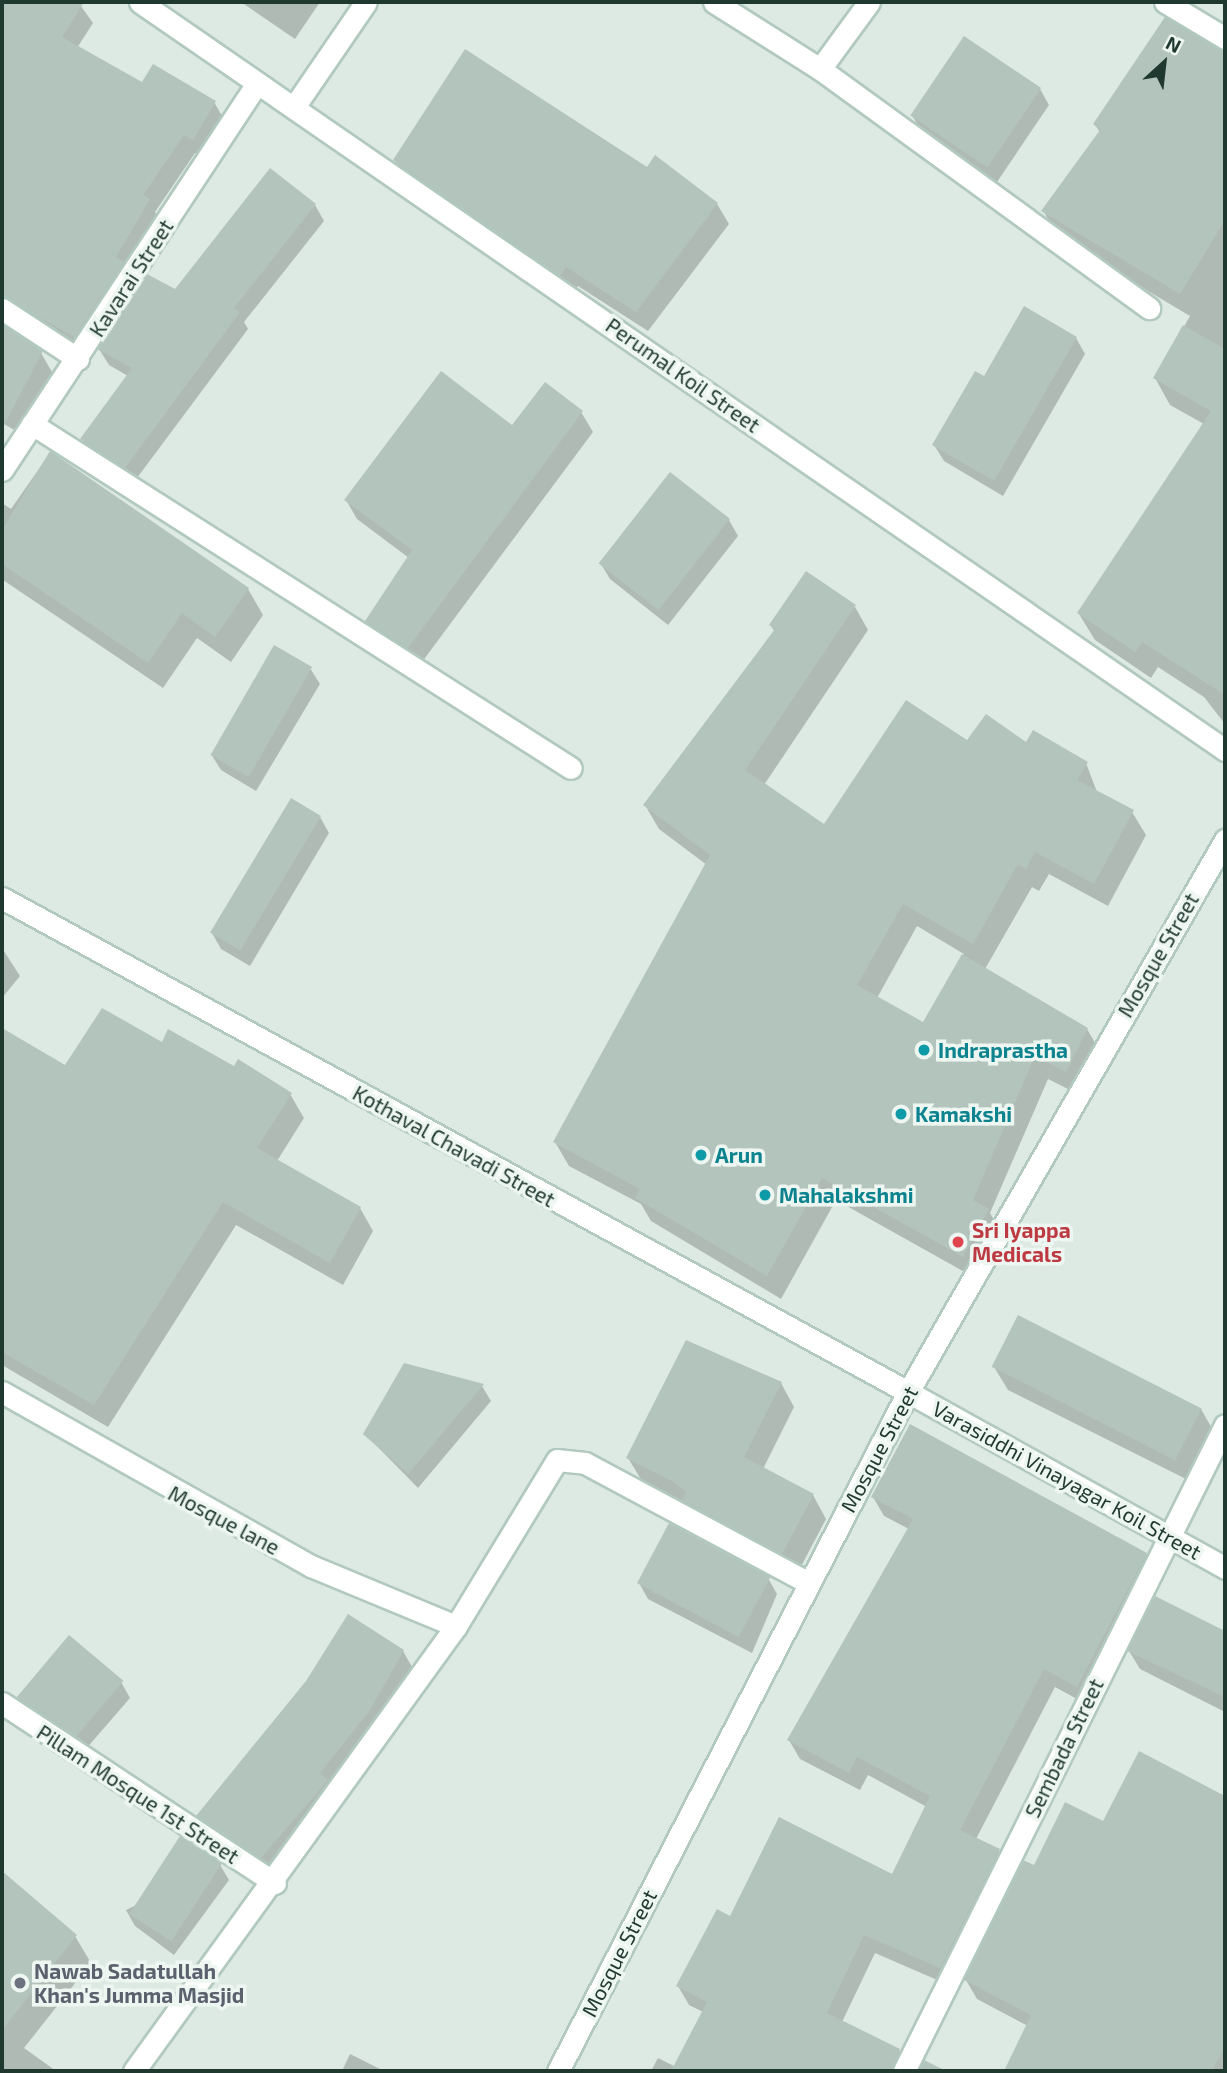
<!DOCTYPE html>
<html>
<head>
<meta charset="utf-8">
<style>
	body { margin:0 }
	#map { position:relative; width:1227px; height:2073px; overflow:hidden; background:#dde9e3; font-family:"Exo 2",sans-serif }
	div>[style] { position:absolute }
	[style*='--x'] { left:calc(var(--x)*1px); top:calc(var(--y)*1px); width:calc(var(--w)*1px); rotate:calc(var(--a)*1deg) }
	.shadow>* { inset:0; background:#0003 }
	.building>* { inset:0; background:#b3c4bc; transform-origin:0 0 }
	.roads { filter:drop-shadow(2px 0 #b1c9be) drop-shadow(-2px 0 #b1c9be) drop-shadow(0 2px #b1c9be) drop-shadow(0 -2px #b1c9be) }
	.street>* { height:21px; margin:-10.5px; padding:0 10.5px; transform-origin:10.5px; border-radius:10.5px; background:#fff }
	.secondary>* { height:21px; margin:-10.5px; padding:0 10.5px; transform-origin:10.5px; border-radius:10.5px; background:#fff }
	.dots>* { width:19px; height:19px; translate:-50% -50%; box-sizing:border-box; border:4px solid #edf6f1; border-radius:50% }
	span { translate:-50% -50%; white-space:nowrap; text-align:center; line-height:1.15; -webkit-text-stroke:7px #edf6f1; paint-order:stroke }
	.street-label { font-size:21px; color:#1f3830 }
	.culture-label { font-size:21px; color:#0d838f; font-weight:700 }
	.left { translate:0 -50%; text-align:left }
	.health-label { font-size:21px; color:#be3a42; font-weight:700 }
	.worship-label { font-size:21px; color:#5b616d; font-weight:700 }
	.frame { position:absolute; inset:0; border:4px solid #1f3830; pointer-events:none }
	.north { position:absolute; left:1129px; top:28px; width:70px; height:70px; -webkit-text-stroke:5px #edf6f1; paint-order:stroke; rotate:27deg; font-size:19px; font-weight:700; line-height:28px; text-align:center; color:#1f3830 }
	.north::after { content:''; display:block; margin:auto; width:24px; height:32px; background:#1f3830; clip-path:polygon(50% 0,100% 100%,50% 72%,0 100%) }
</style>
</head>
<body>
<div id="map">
	<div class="shadow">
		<i style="clip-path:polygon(2px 2px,78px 2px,93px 23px,77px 48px,143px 84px,214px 102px,225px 121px,204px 158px,195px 153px,155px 212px,159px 219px,86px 355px,2px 320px)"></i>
		<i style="clip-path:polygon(241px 2px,320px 2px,295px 39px)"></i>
		<i style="clip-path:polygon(1166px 20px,1225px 54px,1225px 724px,1204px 697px,1158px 667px,1151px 678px,1095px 640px,1079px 614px,1204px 424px,1170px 405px,1155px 378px,1190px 316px,1059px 238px,1044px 212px,1100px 133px,1095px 124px)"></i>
		<i style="clip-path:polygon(1040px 89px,1049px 105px,997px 182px,921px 131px,912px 115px)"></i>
		<i style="clip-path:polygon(395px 160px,647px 169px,717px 204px,729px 224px,648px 331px,578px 286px,572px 295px,407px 181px)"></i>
		<i style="clip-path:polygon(315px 205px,324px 221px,244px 322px,248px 329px,134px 482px,91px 455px,82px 439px,128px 376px,109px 365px,99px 349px)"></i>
		<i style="clip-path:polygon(2px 324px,41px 353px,52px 372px,20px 433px,2px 423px)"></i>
		<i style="clip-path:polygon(1076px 338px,1085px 354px,1003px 496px,944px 461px,934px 445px,985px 378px)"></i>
		<i style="clip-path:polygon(581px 412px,593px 432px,419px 666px,378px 640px,367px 621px,409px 558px,357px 519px,346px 500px,512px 428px)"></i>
		<i style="clip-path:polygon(50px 453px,248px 589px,263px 615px,231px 662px,197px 638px,163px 688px,3px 580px,2px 503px,11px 509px)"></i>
		<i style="clip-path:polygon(729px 520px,738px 536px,668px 625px,610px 579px,601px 564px)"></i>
		<i style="clip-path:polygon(evenodd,855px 607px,868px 630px,764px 785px,824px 826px,967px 742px,1026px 745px,1086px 763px,1097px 792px,1132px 812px,1146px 835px,1108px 906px,1049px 874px,1039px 891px,1032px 887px,985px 969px,1087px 1029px,1101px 1053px,1080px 1095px,1048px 1079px,990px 1213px,1002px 1234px,977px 1279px,836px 1200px,781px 1299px,651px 1221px,641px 1204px,569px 1166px,555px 1142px,707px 865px,659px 829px,645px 805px,775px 632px,771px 626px,855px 607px,917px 926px,964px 954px,924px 1024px,877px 998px,917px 926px)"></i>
		<i style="clip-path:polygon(310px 668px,320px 684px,256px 791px,221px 770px,211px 754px)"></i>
		<i style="clip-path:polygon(320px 817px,329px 833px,250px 966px,221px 949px,212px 933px)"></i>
		<i style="clip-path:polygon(2px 948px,20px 976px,2px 998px)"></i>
		<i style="clip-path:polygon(2px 1030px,65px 1068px,163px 1044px,290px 1094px,304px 1118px,277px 1161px,360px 1208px,373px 1231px,343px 1285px,236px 1225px,108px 1427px,2px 1365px)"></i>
		<i style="clip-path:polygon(994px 1367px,1201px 1409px,1214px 1432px,1190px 1481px,1008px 1390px)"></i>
		<i style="clip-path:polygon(781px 1383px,794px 1407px,763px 1469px,813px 1495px,826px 1519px,796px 1576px,697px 1524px,686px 1504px,642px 1481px,628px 1458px)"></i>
		<i style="clip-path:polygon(482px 1386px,491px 1401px,418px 1488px,365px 1434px)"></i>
		<i style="clip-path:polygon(873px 1497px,1146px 1554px,1157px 1573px,1088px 1705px,1055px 1687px,976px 1839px,998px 1850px,1009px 1869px,951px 1986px,875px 1953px,842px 2022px,899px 2050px,909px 2071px,651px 2071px,658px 2058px,676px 2067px,703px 2012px,689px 2005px,678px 1986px,731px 1918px,893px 1877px,927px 1807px,868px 1775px,860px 1790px,800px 1759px,789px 1740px,909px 1529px,884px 1516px)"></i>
		<i style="clip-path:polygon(768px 1578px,777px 1594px,752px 1653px,648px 1599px,639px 1583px)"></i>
		<i style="clip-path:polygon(1156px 1598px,1225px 1632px,1225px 1712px,1140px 1669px,1129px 1651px)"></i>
		<i style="clip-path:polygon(403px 1651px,412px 1667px,378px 1726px,270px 1873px,208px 1831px,199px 1816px)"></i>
		<i style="clip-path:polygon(121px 1682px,130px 1698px,85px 1750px,27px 1712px,18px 1696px)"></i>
		<i style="clip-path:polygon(1216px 1804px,1225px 1809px,1225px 2071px,1006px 2071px,1028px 2026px,977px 1999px,966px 1980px,1035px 1867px,1104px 1823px)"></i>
		<i style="clip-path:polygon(220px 1865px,229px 1880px,174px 1955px,135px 1926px,126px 1910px)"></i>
		<i style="clip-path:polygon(2px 1873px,75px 1936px,91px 1963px,24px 2048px,56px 2071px,2px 2071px)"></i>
		<i style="clip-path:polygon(350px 2054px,384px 2071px,342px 2071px)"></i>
	</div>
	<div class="building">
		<i style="clip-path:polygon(2px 2px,84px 2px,62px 37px,142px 82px,153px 64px,216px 101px,193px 140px,184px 135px,143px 195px,150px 199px,116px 257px,124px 262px,74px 337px,2px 296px)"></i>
		<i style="clip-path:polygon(1165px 17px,1225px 51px,1225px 220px,1180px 294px,1041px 211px,1100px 130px,1093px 124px)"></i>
		<i style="left:964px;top:36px;width:93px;height:96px;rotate:34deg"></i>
		<i style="clip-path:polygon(465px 49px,647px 167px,655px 155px,718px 203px,636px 312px,566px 267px,560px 276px,393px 160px)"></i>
		<i style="clip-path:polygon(270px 168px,316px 204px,234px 308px,240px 312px,125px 468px,80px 439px,132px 368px,97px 349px,147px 274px,175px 289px)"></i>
		<i style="clip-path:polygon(1024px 306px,1077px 337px,994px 481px,932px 445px,975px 371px,984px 376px)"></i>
		<i style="clip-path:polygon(2px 325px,43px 351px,2px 429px)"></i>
		<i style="clip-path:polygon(1183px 325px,1225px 349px,1225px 695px,1142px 642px,1135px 652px,1077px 613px,1211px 411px,1153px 378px)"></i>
		<i style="clip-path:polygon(441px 371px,512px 425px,545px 382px,583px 411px,408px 648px,365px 621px,412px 550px,344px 500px)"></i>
		<i style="clip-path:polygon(50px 451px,249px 588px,215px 637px,182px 613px,148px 663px,2px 564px,2px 530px)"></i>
		<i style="left:670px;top:472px;width:76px;height:116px;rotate:38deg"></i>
		<i style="clip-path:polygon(806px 571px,856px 605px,745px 770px,824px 824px,906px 700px,967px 740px,986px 714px,1026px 742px,1033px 730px,1088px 762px,1077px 780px,1134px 810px,1094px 884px,1035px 852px,1026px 869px,1018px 864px,973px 944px,903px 904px,857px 985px,923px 1022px,962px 954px,1088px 1028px,1066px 1072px,1035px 1056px,973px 1200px,989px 1209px,963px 1257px,822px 1178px,767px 1276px,635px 1198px,640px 1189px,553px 1142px,710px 855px,643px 805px,775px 629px,769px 625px)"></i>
		<i style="left:274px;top:645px;width:44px;height:127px;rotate:30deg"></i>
		<i style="left:291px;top:798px;width:35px;height:157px;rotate:31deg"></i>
		<i style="clip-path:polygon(102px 1008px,162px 1042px,168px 1029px,234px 1066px,238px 1059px,292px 1093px,257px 1148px,361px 1207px,330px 1263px,223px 1202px,94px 1405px,2px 1352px,2px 1028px,65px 1065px)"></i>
		<i style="left:1018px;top:1315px;width:206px;height:58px;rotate:27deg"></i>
		<i style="clip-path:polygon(686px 1340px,782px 1382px,744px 1457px,814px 1494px,782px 1554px,682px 1500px,686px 1492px,672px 1481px,626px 1458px)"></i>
		<i style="clip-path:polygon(404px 1363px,484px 1384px,408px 1474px,363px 1434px)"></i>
		<i style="clip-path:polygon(910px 1424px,1147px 1553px,1077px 1687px,1044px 1669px,960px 1830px,1000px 1849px,940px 1968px,864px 1935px,827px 2013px,900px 2049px,891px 2071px,671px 2071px,707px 2002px,676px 1986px,717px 1909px,730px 1916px,779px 1817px,892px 1874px,930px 1796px,857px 1757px,849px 1773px,787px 1740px,913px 1519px,871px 1497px)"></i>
		<i style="left:669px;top:1523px;width:115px;height:68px;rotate:28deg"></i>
		<i style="clip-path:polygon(1155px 1596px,1225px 1631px,1225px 1697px,1127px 1651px)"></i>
		<i style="clip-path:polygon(348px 1614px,404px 1650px,370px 1710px,320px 1773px,328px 1780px,261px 1858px,196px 1816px,306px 1681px)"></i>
		<i style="left:69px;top:1635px;width:71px;height:81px;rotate:40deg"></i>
		<i style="clip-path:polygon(1139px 1751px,1225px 1796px,1225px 2046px,1212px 2071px,1004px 2071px,1031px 2015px,964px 1980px,1023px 1860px,1034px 1865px,1065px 1802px,1103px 1821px)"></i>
		<i style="left:180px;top:1836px;width:50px;height:93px;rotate:33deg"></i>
		<i style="clip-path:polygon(2px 1871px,77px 1935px,2px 2030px)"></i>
		<i style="clip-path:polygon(924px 2060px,946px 2071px,919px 2071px)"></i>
	</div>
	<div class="roads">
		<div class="street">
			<i style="--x:140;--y:2;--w:1318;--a:34.58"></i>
			<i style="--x:714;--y:2;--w:125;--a:32.3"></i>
			<i style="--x:820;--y:69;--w:407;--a:36"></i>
			<i style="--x:1165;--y:2;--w:70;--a:31"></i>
			<i style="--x:820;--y:69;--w:83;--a:-53.8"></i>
			<i style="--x:294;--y:107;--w:127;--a:-55.6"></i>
			<i style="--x:2;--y:309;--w:91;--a:33.3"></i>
			<i style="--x:32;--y:424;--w:639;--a:32.55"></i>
			<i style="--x:2;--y:470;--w:463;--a:-56.6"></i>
			<i style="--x:2;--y:1392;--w:355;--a:29.4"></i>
			<i style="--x:311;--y:1566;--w:157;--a:22.5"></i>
			<i style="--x:908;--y:1392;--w:363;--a:29"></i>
			<i style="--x:2;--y:1703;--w:327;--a:33.4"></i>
			<i style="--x:134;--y:2071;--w:549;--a:-54.11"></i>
			<i style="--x:456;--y:1626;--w:194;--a:-58.7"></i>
			<i style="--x:557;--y:1460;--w:28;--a:6"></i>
			<i style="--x:585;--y:1463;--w:254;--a:28.2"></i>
			<i style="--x:904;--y:2071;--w:721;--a:-63.58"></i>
		</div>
		<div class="secondary">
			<i style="--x:2;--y:898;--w:1032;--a:28.6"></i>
			<i style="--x:558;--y:2071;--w:764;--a:-62.73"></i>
			<i style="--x:908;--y:1392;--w:637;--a:-60.13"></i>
		</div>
	</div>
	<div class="dots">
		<i style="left:924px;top:1050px;background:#0f9aa8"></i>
		<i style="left:901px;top:1114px;background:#0f9aa8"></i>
		<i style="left:701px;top:1155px;background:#0f9aa8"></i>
		<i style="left:765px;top:1195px;background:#0f9aa8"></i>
		<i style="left:958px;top:1242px;background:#e0444e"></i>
		<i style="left:20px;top:1983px;background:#6b7280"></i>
	</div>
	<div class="street-label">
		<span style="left:131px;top:278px;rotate:-57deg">Kavarai Street</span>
		<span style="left:683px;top:375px;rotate:35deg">Perumal Koil Street</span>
		<span style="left:1158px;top:955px;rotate:-60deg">Mosque Street</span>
		<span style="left:454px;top:1146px;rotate:29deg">Kothaval Chavadi Street</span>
		<span style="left:879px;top:1449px;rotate:-62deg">Mosque Street</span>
		<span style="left:1067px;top:1480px;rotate:29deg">Varasiddhi Vinayagar Koil Street</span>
		<span style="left:224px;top:1520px;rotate:28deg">Mosque lane</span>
		<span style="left:1064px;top:1748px;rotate:-64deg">Sembada Street</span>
		<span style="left:138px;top:1794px;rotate:33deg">Pillam Mosque 1st Street</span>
		<span style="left:619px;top:1953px;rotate:-63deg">Mosque Street</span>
	</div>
	<div class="culture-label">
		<span class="left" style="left:938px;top:1050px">Indraprastha</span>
		<span class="left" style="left:915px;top:1114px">Kamakshi</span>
		<span class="left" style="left:715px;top:1155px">Arun</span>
		<span class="left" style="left:779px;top:1195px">Mahalakshmi</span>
	</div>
	<div class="health-label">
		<span class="left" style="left:972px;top:1242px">Sri Iyappa<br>Medicals</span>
	</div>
	<div class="worship-label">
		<span class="left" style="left:34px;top:1983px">Nawab Sadatullah<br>Khan's Jumma Masjid</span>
	</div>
	<div class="frame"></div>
	<div class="north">N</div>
</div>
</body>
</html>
